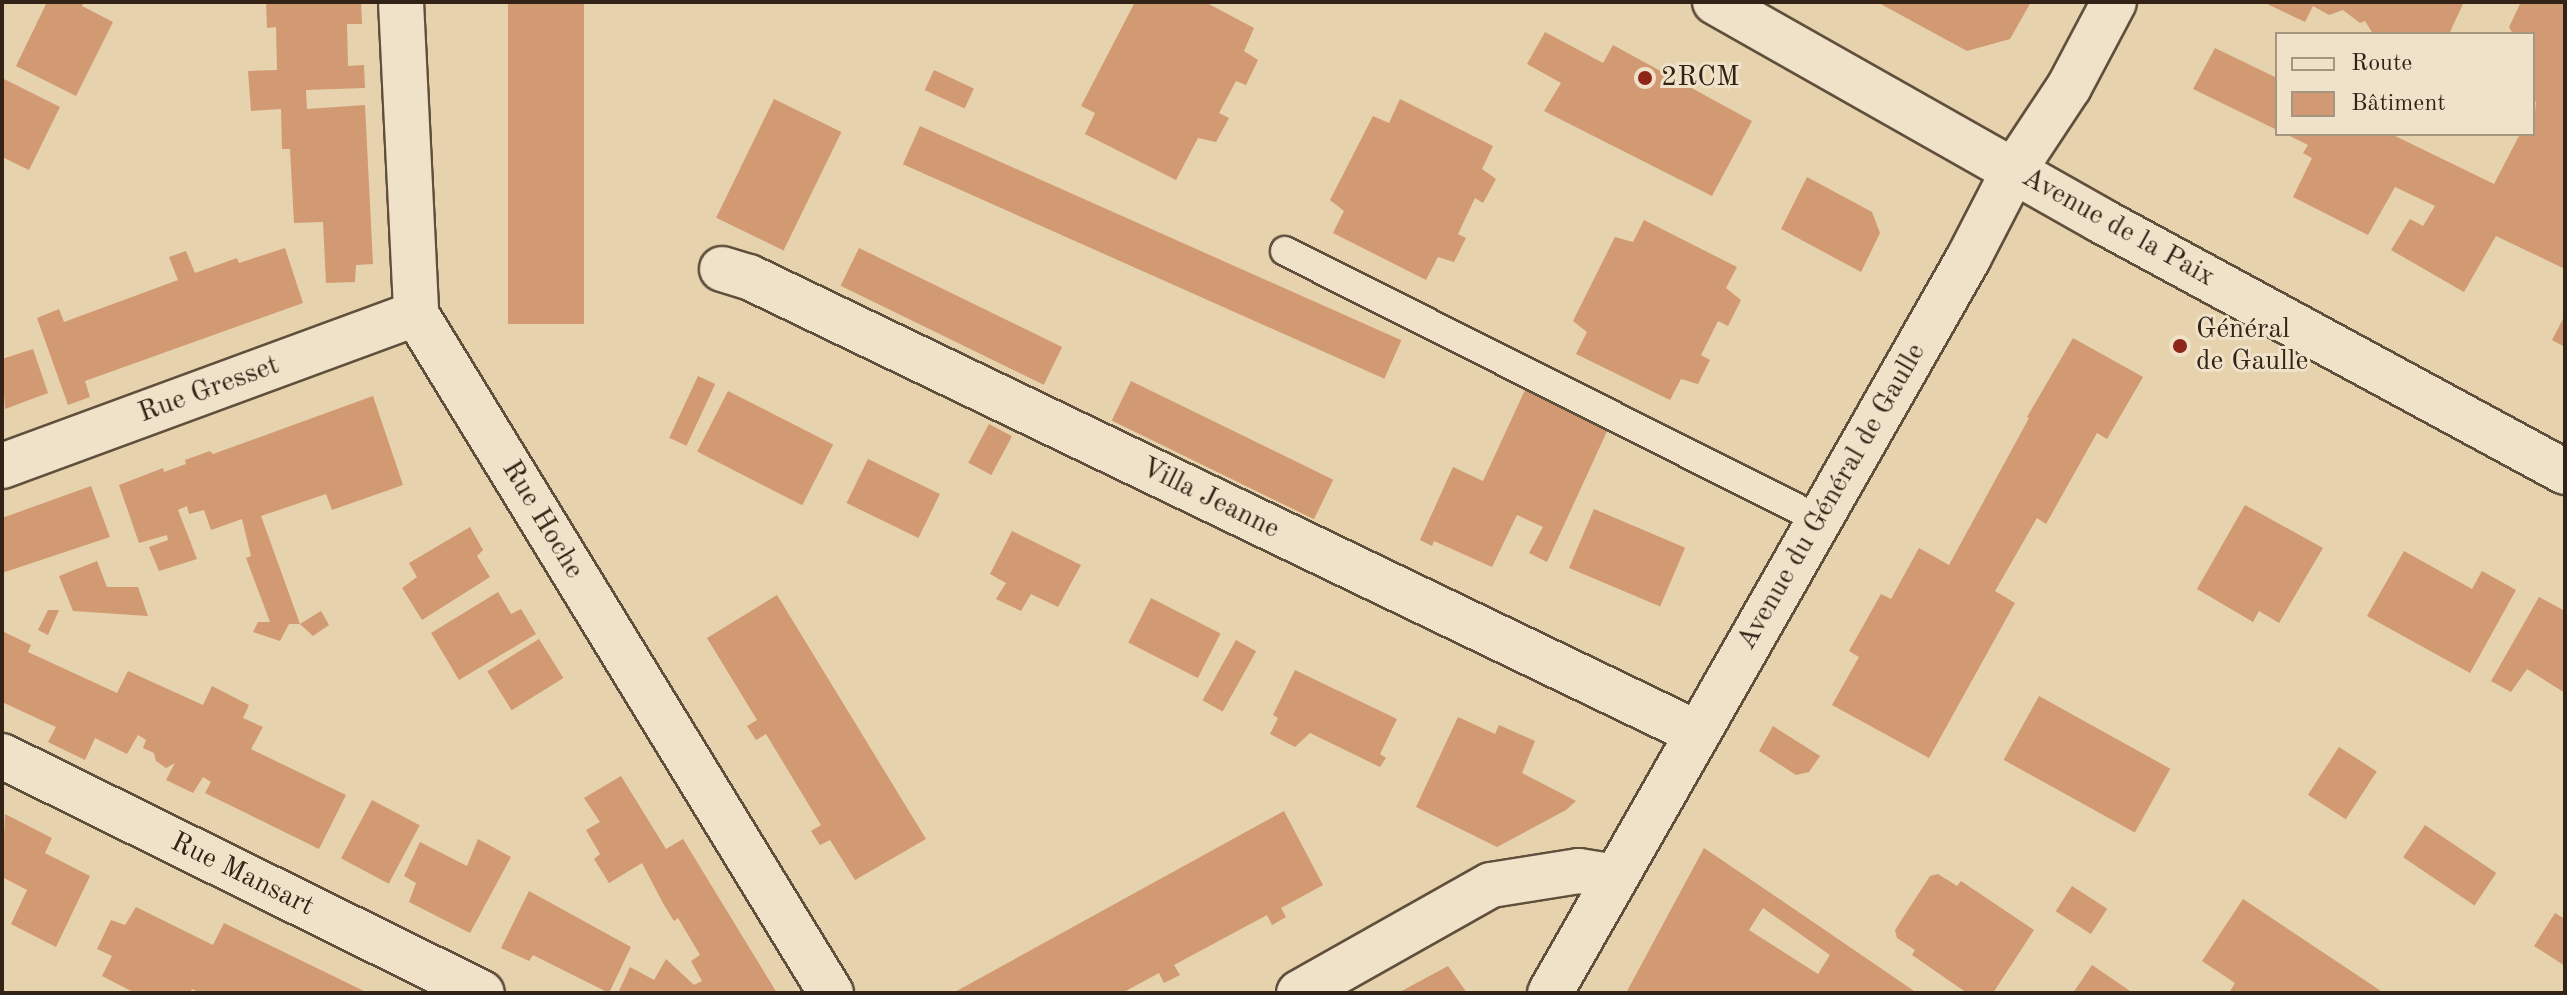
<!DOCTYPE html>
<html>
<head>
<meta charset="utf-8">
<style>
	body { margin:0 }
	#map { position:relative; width:2567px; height:995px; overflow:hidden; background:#e6d2ac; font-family:"Old Standard TT",serif }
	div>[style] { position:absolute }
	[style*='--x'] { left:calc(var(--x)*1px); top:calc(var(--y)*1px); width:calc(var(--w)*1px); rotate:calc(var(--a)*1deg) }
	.building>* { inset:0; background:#d29a72; transform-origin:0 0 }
	.roads { filter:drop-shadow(2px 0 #604f3c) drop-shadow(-2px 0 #604f3c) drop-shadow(0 2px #604f3c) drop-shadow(0 -2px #604f3c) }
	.service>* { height:28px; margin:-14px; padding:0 14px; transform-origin:14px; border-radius:14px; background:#efe2c9 }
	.minor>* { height:44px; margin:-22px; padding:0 22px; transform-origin:22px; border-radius:22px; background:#efe2c9 }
	.secondary>* { height:44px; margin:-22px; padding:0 22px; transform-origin:22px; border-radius:22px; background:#efe2c9 }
	.dots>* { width:22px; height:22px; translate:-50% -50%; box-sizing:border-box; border:4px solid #efe2c9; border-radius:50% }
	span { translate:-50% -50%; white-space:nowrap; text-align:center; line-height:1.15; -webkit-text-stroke:6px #efe2c9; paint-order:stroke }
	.poi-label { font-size:28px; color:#332316 }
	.left { translate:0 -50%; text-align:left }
	.street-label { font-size:28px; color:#332316 }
	.frame { position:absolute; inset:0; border:4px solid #332316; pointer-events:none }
	.legend { position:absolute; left:2275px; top:32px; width:260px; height:104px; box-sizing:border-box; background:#efe2c9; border:2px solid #a49681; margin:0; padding:10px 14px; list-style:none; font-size:24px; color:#332316 }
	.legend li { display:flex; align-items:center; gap:16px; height:40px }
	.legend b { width:40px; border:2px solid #a49681 }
</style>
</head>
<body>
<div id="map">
	<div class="building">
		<i style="clip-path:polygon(47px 2px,84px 2px,82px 6px,113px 22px,76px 96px,16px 66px)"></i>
		<i style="clip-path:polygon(266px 2px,361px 2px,362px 24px,347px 24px,348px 66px,364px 65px,365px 88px,306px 90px,307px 109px,365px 105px,373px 264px,356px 265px,355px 282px,326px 283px,323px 222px,294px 223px,290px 149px,282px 149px,281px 109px,251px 111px,248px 71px,277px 70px,276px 27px,267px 28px)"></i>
		<i style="left:508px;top:2px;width:76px;height:322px"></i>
		<i style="clip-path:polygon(1135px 2px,1205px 2px,1254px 28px,1244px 51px,1258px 60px,1246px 85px,1236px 81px,1219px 113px,1229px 118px,1216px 142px,1198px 138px,1176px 180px,1085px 134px,1095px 113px,1081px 106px)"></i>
		<i style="clip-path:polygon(1877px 2px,2031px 2px,2010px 39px,1967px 51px)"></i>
		<i style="clip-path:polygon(2263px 2px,2464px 2px,2449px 34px,2373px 34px,2365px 21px,2360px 23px,2343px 10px,2329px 15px,2313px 6px,2305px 22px)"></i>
		<i style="clip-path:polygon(2521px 2px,2565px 2px,2565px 269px,2496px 236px,2464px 292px,2391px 250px,2410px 219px,2423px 226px,2435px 206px,2395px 187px,2368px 235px,2293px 197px,2312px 158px,2303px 153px,2308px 145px,2286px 134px,2391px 134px,2494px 184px,2520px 134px,2533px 134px,2536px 102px,2533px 100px,2533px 34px,2513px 34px,2509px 27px)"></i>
		<i style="clip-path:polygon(1545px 32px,1603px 63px,1613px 45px,1752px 121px,1712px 196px,1544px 111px,1561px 83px,1527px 64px)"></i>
		<i style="clip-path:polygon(2215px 48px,2277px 78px,2277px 130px,2193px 89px)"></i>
		<i style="left:934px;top:70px;width:44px;height:22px;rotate:25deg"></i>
		<i style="clip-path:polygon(2px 78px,60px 107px,29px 170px,2px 157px)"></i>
		<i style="left:774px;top:99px;width:75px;height:132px;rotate:26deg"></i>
		<i style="clip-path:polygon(1400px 99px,1493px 146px,1482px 169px,1496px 179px,1483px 203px,1475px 198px,1458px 234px,1466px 238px,1454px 262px,1438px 257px,1426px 280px,1333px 233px,1344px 211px,1330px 200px,1373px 116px,1389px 123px)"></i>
		<i style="left:920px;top:126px;width:527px;height:42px;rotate:24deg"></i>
		<i style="clip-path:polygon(1807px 177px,1872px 212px,1880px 233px,1861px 272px,1781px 229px)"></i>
		<i style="clip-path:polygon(1644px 220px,1737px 267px,1726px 288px,1741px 300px,1728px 326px,1718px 321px,1701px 355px,1710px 360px,1698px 384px,1681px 379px,1670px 400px,1576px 354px,1587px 332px,1573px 321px,1615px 237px,1633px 242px)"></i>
		<i style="clip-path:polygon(285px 248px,303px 303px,85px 381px,90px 397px,68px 405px,37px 318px,59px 309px,64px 322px,178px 280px,169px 257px,186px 251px,195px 273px,237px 258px,239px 263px)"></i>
		<i style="left:859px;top:248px;width:226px;height:42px;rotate:26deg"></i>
		<i style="clip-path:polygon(2565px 315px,2565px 347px,2552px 340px)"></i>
		<i style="clip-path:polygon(2073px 338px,2143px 377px,2107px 439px,2097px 433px,2046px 524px,2037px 518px,1995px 591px,2015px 603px,1929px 758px,1832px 705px,1859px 657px,1849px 651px,1881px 594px,1891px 599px,1919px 548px,1949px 565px,2029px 418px,2027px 417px)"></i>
		<i style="clip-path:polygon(33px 349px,48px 393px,5px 409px,2px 359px)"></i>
		<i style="left:698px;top:376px;width:19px;height:68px;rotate:25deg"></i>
		<i style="left:1131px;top:381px;width:225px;height:44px;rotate:26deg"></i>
		<i style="clip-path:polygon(1525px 390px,1609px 427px,1547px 562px,1529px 553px,1543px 527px,1517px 515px,1492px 567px,1434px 541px,1432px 546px,1420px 540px,1453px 467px,1483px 481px)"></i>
		<i style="left:728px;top:391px;width:118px;height:68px;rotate:27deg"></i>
		<i style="clip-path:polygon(373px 396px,403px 485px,332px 510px,326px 494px,261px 516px,300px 624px,289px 624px,280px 641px,253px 632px,258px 622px,270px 622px,246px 558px,251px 556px,242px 519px,211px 530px,204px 510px,189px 514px,187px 506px,178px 510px,197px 559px,159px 571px,149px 547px,168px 540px,167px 535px,139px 543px,119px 485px,163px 468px,164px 472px,186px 464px,185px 460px,210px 451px,213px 454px)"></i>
		<i style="left:989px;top:424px;width:26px;height:44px;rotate:28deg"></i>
		<i style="left:868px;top:459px;width:80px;height:49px;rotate:26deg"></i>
		<i style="clip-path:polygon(91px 486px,110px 537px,2px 573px,2px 518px)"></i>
		<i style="clip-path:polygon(2245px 505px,2323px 548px,2279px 623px,2259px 611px,2253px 622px,2197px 589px)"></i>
		<i style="left:1594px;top:509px;width:99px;height:64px;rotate:23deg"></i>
		<i style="clip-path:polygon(470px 527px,483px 550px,477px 556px,490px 577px,422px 620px,402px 588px,417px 577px,409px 563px)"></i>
		<i style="clip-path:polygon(1012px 531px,1081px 565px,1058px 607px,1031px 594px,1021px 611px,996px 599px,1006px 583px,990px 574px)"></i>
		<i style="clip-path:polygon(2404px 551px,2472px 589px,2482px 571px,2516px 590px,2470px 673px,2367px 616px)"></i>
		<i style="clip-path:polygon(97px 561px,107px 587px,138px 587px,148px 616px,73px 611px,59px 576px)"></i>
		<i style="clip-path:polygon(498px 592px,511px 614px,521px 609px,536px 634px,459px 680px,431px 633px)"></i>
		<i style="clip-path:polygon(777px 595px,926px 839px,855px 880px,830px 840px,820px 845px,811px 831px,821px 825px,766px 734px,756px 740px,747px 726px,757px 720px,707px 638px)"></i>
		<i style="clip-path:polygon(2539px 597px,2565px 611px,2565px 693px,2527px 669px,2511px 692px,2491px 681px)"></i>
		<i style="left:1151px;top:598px;width:78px;height:50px;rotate:27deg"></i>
		<i style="clip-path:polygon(48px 610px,59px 610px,48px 635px,38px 630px)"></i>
		<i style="clip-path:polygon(321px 611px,329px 625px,313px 636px,300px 624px)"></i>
		<i style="clip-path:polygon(2px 631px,31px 645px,28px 652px,117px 693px,128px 671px,203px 705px,212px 686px,249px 705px,243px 718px,263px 727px,251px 749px,346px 795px,319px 849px,205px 793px,211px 782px,203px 777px,193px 793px,166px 780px,175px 763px,166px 768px,156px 761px,154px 753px,143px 748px,146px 740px,138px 735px,127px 754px,95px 738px,85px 760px,48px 742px,56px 727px,2px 702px)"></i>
		<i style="left:539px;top:639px;width:46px;height:61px;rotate:58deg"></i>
		<i style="left:1236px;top:640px;width:23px;height:69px;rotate:29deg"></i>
		<i style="clip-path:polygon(1295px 670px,1397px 719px,1380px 754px,1386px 758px,1380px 767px,1310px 733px,1295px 747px,1270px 734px,1278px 718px,1273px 715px)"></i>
		<i style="left:2039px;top:696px;width:150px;height:73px;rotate:29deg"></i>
		<i style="clip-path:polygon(1458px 717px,1495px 734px,1499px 725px,1535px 741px,1522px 773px,1576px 801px,1566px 810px,1497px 847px,1416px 807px)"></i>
		<i style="clip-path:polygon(1773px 726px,1820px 756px,1809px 772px,1796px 775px,1759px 751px)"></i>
		<i style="left:2339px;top:747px;width:45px;height:57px;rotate:33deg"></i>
		<i style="clip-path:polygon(621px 776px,666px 849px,683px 839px,777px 993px,618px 993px,630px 967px,654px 980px,666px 959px,694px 985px,702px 981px,691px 961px,700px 955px,678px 918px,674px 921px,664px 905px,642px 863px,609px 883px,594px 859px,600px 854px,586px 830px,600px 822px,584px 798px)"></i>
		<i style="left:372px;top:800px;width:54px;height:66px;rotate:28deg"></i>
		<i style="clip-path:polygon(1284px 811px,1323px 885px,1281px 908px,1286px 917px,1272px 925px,1267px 915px,1174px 965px,1180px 975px,1164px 983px,1159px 973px,1122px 993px,953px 993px)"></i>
		<i style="clip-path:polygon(5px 814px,52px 838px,45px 853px,90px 876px,56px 947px,11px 924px,27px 890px,2px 877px)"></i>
		<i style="left:2425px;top:825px;width:86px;height:39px;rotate:34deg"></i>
		<i style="clip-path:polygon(478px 839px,511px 857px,470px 933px,409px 902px,416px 883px,404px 876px,420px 842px,467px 866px)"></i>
		<i style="clip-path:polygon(evenodd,1704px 848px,1772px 894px,1917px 993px,1626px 993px,1704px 848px,1763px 908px,1830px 955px,1818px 974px,1749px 930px,1763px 908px)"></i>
		<i style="clip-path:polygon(1938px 874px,1957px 886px,1961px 881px,2034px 930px,1993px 993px,1967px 993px,1912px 955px,1915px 950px,1897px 938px,1895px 930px,1930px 876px)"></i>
		<i style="left:2072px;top:886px;width:42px;height:30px;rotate:33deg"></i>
		<i style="clip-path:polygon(529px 891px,631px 947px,609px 993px,533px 955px,529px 961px,501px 948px)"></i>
		<i style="clip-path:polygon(2243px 899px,2384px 993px,2229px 993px,2235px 983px,2202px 961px)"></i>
		<i style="clip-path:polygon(136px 907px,213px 945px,224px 923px,368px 993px,200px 993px,192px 989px,190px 993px,135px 993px,102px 976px,112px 956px,97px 949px,111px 920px,125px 925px)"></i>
		<i style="clip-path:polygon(2555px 913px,2565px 919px,2565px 966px,2534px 946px)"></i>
		<i style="clip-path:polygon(2092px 965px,2133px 993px,2073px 993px)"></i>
		<i style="clip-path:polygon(1448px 966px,1467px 993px,1398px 993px)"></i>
	</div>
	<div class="roads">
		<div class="service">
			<i style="--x:1285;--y:251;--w:599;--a:26.69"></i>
		</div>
		<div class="minor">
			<i style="--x:401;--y:2;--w:312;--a:87.2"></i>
			<i style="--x:416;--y:314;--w:796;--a:58.57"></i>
			<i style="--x:722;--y:269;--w:28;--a:17"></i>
			<i style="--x:749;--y:277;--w:1052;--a:25.69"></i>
			<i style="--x:2;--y:466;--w:441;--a:-20.2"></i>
			<i style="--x:2;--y:756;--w:535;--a:26.28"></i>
			<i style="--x:1299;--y:993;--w:220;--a:-29.4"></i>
			<i style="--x:1491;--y:885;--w:89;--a:-9"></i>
			<i style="--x:1579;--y:871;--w:36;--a:9"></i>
		</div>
		<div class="secondary">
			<i style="--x:1715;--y:2;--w:442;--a:29.5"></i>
			<i style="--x:2100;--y:220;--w:529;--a:28.45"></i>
			<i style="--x:1550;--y:993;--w:845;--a:-60.34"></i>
			<i style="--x:1968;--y:259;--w:100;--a:-62.7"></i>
			<i style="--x:2014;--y:170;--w:100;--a:-56.5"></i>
			<i style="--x:2069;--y:87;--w:96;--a:-62.1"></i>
		</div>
	</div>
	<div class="dots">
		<i style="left:1645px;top:78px;background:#8f2418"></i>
		<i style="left:2180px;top:346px;background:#8f2418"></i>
	</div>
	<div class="poi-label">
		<span class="left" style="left:1661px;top:78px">2RCM</span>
		<span class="left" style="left:2196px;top:346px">Général<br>de Gaulle</span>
	</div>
	<div class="street-label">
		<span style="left:2118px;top:228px;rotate:29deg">Avenue de la Paix</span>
		<span style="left:209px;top:390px;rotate:-20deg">Rue Gresset</span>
		<span style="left:1832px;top:497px;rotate:-60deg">Avenue du Général de Gaulle</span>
		<span style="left:1210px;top:499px;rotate:26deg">Villa Jeanne</span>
		<span style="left:542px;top:520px;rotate:59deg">Rue Hoche</span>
		<span style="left:242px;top:875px;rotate:26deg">Rue Mansart</span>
	</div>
	<div class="frame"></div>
	<ul class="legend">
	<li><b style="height:10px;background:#efe2c9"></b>Route</li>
	<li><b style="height:22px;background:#d29a72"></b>Bâtiment</li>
	</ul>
</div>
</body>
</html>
